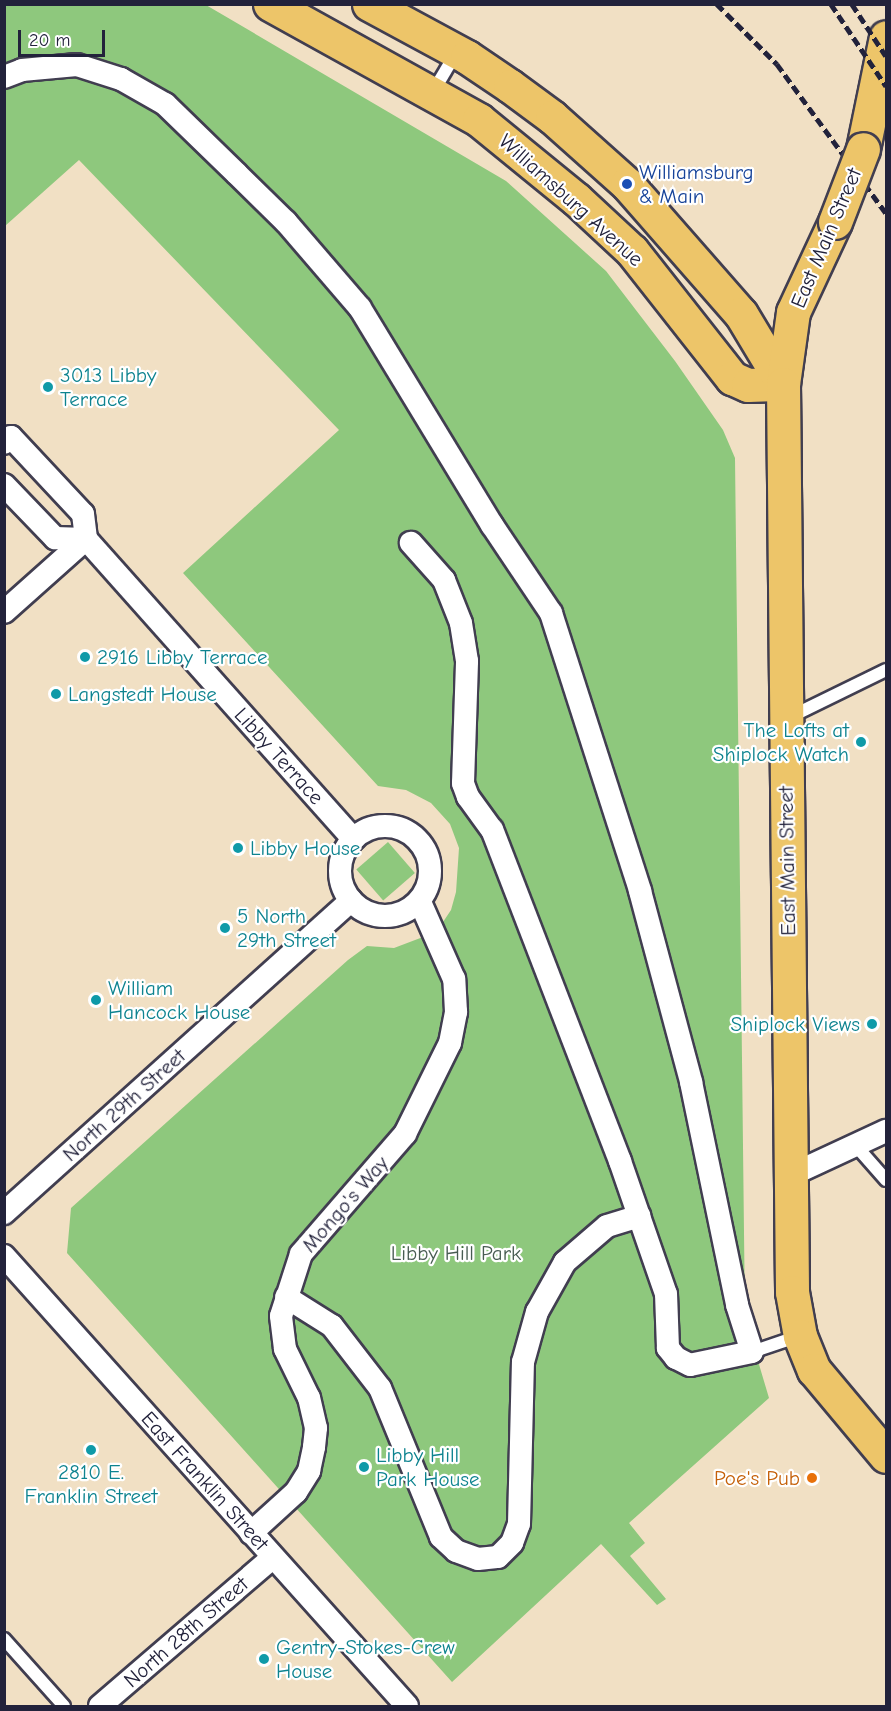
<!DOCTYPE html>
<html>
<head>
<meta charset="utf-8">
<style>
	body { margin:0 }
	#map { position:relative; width:891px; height:1711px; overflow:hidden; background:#f1e0c4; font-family:"Comic Neue",sans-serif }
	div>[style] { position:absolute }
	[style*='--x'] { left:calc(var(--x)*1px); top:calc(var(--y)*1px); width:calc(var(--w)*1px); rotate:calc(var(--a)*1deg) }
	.green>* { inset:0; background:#8ec87d; transform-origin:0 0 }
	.roads { filter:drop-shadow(2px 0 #413e50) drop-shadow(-2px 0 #413e50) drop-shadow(0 2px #413e50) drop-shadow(0 -2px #413e50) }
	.lane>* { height:12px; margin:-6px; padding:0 6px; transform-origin:6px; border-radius:6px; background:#fff }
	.street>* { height:22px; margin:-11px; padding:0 11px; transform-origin:11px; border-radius:11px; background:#fff }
	.street>.ring { margin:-11px; padding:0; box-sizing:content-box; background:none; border:22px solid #fff; border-radius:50% }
	.primary>* { height:33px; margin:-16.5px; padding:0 16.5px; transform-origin:16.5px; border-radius:16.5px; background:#edc569 }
	.rail>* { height:4.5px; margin-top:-2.25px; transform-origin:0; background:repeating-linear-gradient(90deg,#22223b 0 9px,transparent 0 13.5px) }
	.bridges { filter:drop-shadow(2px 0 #413e50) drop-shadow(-2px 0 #413e50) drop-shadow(0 2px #413e50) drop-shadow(0 -2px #413e50) }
	.primary-bridge>* { height:33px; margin:-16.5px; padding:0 16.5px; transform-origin:16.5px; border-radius:16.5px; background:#edc569 }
	.dots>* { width:16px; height:16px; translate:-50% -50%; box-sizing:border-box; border:3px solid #fff; border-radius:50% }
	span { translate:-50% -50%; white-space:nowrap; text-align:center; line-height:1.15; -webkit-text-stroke:4.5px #fff; paint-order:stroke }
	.transit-label { font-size:21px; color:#164399 }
	.left { translate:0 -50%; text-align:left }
	.street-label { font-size:21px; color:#22223b }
	.culture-label { font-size:21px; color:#0d838f }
	.right { translate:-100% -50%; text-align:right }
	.park-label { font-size:21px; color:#485c52 }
	.food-label { font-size:21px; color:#c56008 }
	.frame { position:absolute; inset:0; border:6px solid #22223b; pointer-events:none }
	.scale { position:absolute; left:18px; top:30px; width:87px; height:27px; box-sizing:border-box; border:3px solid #22223b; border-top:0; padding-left:8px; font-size:18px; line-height:21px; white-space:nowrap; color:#22223b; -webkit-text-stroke:4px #fff; paint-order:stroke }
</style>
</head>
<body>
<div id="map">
	<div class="green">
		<i style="clip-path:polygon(5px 5px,206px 5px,506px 181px,606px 271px,675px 361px,723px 430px,735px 458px,745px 1317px,769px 1398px,629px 1523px,645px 1543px,630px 1556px,666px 1599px,657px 1605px,601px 1544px,452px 1682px,67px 1253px,71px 1208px,348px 960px,367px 946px,394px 948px,423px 937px,441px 925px,451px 910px,456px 892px,459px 848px,450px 824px,431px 803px,406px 790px,378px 786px,183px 573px,339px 430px,79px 160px,5px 226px)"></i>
		<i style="left:388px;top:842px;width:41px;height:42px;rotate:49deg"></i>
	</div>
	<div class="roads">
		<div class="lane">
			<i style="--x:433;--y:92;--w:45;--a:-59.5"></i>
			<i style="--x:790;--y:717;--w:107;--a:-26.1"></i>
			<i style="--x:857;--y:1147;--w:44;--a:48.7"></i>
			<i style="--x:752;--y:1352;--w:50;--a:-18.8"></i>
			<i style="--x:4;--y:1639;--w:90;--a:48.2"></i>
		</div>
		<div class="street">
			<i style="--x:4;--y:77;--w:19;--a:-21"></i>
			<i style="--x:22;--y:70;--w:55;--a:-5.2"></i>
			<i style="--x:77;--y:65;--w:46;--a:17.7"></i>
			<i style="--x:121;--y:79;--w:51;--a:29.6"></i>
			<i style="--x:165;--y:104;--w:100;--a:44.2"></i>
			<i style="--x:237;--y:174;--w:69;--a:44.4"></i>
			<i style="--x:286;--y:222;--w:113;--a:49.3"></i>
			<i style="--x:360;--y:308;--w:254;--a:58.7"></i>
			<i style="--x:492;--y:525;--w:106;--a:56.2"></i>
			<i style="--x:551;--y:613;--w:292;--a:72.2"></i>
			<i style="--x:640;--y:891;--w:198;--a:75"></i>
			<i style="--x:691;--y:1082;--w:228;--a:78.3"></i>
			<i style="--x:737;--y:1305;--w:49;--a:72.3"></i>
			<i style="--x:752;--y:1352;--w:63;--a:168.2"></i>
			<i style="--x:690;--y:1365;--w:16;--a:-153"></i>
			<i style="--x:676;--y:1358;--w:13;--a:-129"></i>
			<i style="--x:668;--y:1348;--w:54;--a:-92.1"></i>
			<i style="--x:666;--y:1294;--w:141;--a:-109.1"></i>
			<i style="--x:620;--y:1161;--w:355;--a:-111.1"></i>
			<i style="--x:492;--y:830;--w:41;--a:-126"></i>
			<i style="--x:468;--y:797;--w:15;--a:-110"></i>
			<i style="--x:463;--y:783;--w:122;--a:-88.1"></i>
			<i style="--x:467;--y:661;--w:38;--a:-99"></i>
			<i style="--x:461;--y:623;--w:46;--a:-111.6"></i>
			<i style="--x:444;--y:580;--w:50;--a:-131.7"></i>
			<i style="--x:4;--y:443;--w:9;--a:-41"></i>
			<i style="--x:11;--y:437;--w:105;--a:46.9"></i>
			<i style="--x:83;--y:514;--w:25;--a:83"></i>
			<i style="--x:86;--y:539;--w:402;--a:48.3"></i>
			<i style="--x:4;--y:485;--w:74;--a:46.1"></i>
			<i style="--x:55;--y:538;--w:31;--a:2"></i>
			<i style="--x:4;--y:612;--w:110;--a:-41.7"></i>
			<i class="ring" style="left:340px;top:826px;width:68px;height:68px"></i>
			<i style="--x:791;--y:1175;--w:105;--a:-24.9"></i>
			<i style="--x:4;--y:1213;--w:467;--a:-42"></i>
			<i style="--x:4;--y:1256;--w:604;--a:48.15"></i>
			<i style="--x:286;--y:1297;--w:54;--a:32.2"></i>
			<i style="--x:332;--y:1326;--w:78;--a:52.3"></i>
			<i style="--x:380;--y:1388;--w:161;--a:67.7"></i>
			<i style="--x:441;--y:1537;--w:21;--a:43"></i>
			<i style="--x:456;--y:1551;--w:23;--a:20"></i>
			<i style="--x:478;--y:1559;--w:20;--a:-6"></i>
			<i style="--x:498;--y:1557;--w:20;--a:-45"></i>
			<i style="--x:512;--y:1543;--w:20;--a:-70"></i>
			<i style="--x:519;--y:1524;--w:162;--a:-88.6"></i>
			<i style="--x:523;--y:1362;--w:52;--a:-74.4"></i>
			<i style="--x:537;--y:1312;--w:57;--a:-60.8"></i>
			<i style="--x:565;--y:1262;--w:55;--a:-40.6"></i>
			<i style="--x:607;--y:1226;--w:34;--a:-17"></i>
			<i style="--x:251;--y:1533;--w:61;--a:-42.3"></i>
			<i style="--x:296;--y:1492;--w:25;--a:-58"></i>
			<i style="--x:309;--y:1471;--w:25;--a:-78"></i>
			<i style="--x:314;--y:1447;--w:19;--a:-84"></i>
			<i style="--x:316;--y:1428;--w:31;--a:-103"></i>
			<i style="--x:309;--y:1398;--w:55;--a:-116.1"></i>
			<i style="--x:285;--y:1349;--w:33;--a:-97"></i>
			<i style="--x:281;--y:1316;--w:65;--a:-72.1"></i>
			<i style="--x:301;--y:1254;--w:159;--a:-49.1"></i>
			<i style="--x:405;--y:1134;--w:102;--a:-63.7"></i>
			<i style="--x:450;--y:1043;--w:32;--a:-79"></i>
			<i style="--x:456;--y:1012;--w:33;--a:-93"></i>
			<i style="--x:454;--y:979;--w:84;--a:-113.8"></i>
			<i style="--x:100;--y:1706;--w:228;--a:-40.7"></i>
		</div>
		<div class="primary">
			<i style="--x:270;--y:4;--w:239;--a:29"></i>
			<i style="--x:479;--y:120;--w:125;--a:39.2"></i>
			<i style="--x:576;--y:199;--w:76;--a:42.9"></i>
			<i style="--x:632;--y:251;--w:162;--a:51.8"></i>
			<i style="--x:732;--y:378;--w:17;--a:24"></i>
			<i style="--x:748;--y:385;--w:35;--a:-2"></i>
			<i style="--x:369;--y:4;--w:111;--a:28.4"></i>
			<i style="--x:467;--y:57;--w:52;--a:34"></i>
			<i style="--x:510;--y:86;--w:52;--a:36.4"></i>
			<i style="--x:552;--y:117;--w:101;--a:41.8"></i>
			<i style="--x:627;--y:184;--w:173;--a:48.8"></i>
			<i style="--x:741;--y:314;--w:82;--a:59"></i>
			<i style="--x:863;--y:149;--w:114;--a:-78.4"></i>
			<i style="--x:835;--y:222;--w:99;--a:115"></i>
			<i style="--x:793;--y:312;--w:73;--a:97.9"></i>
			<i style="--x:783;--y:384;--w:908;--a:89.43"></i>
			<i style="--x:792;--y:1292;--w:45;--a:79.7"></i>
			<i style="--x:800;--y:1336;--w:37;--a:68"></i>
			<i style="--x:814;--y:1370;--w:112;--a:50.1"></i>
		</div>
	</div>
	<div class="rail">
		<i style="--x:717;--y:4;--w:85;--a:45"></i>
		<i style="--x:777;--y:64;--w:185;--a:53.8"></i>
		<i style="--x:831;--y:4;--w:99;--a:56.1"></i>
		<i style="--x:852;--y:4;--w:62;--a:56.8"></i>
	</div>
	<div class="bridges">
		<div class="primary-bridge">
			<i style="--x:835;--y:222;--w:78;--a:-69"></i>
		</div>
	</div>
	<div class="dots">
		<i style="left:627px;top:184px;background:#1a4fb4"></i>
		<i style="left:48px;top:387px;background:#0f9aa8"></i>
		<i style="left:85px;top:657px;background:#0f9aa8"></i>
		<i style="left:56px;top:694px;background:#0f9aa8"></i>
		<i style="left:861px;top:742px;background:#0f9aa8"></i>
		<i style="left:238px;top:848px;background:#0f9aa8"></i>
		<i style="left:225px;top:928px;background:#0f9aa8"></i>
		<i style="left:96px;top:1000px;background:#0f9aa8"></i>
		<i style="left:872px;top:1024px;background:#0f9aa8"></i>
		<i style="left:91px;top:1450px;background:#0f9aa8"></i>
		<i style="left:364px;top:1467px;background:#0f9aa8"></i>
		<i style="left:812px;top:1478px;background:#e8710a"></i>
		<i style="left:264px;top:1659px;background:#0f9aa8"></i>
	</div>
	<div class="transit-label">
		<span class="left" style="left:639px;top:184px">Williamsburg<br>&amp; Main</span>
	</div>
	<div class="street-label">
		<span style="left:571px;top:200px;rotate:42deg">Williamsburg Avenue</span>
		<span style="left:826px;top:238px;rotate:-67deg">East Main Street</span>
		<span style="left:279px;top:756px;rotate:48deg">Libby Terrace</span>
		<span style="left:787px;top:861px;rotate:-91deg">East Main Street</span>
		<span style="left:124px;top:1105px;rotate:-42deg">North 29th Street</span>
		<span style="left:345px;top:1204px;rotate:-49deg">Mongo's Way</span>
		<span style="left:205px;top:1481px;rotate:48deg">East Franklin Street</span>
		<span style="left:186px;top:1632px;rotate:-41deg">North 28th Street</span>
	</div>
	<div class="culture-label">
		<span class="left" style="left:60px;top:387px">3013 Libby<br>Terrace</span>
		<span class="left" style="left:97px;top:657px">2916 Libby Terrace</span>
		<span class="left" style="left:68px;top:694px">Langstedt House</span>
		<span class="right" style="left:849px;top:742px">The Lofts at<br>Shiplock Watch</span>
		<span class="left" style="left:250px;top:848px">Libby House</span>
		<span class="left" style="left:237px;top:928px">5 North<br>29th Street</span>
		<span class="left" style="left:108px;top:1000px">William<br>Hancock House</span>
		<span class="right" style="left:860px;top:1024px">Shiplock Views</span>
		<span class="left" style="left:376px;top:1467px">Libby Hill<br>Park House</span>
		<span style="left:91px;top:1484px">2810 E.<br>Franklin Street</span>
		<span class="left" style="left:276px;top:1659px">Gentry-Stokes-Crew<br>House</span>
	</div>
	<div class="park-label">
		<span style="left:456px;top:1253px">Libby Hill Park</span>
	</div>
	<div class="food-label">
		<span class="right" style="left:800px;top:1478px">Poe's Pub</span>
	</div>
	<div class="frame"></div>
	<div class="scale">20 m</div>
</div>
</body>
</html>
